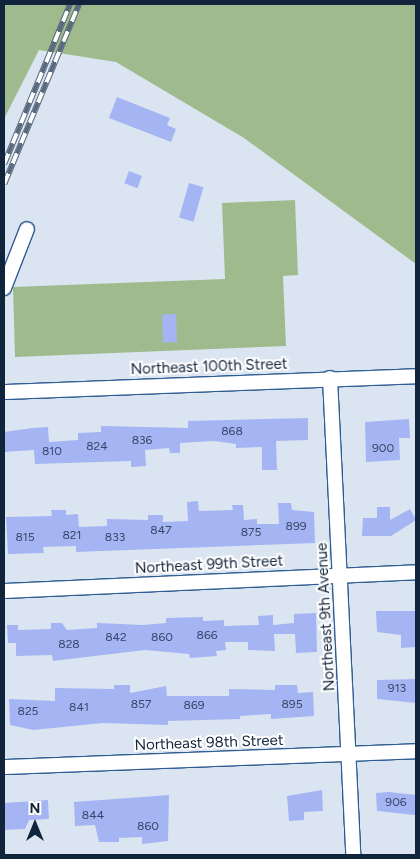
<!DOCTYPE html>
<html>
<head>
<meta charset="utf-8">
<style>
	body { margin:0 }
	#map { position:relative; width:420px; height:859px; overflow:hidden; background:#dbe5f2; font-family:Figtree,sans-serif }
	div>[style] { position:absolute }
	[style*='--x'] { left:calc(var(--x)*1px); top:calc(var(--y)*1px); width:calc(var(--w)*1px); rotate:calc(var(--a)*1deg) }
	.green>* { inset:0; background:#9fbb8d }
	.building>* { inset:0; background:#a5b4f3; transform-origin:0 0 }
	.roads { filter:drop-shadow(1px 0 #2f5d93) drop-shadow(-1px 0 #2f5d93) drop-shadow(0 1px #2f5d93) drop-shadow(0 -1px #2f5d93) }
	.minor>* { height:14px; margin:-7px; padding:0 7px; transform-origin:7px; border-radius:7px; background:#fff }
	.rail>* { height:5.5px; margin-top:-2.75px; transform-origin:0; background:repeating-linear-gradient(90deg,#fff 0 11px,#5a6a7e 0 22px); box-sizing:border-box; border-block:1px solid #5a6a7e }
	span { translate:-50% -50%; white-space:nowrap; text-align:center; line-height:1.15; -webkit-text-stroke:4px #fff; paint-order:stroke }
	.number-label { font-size:12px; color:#354869 }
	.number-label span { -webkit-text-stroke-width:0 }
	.street-label { font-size:15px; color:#10243b }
	.frame { position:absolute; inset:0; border:5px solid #10243b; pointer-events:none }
	.north { position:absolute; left:10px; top:799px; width:50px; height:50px; -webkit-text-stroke:4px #fff; paint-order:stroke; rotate:0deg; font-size:14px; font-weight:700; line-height:20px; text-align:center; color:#10243b }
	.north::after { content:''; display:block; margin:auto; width:18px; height:22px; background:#10243b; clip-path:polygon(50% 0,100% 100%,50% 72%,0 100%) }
</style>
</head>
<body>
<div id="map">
	<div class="green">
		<i style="clip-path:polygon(4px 4px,416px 4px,416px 264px,244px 138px,116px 62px,39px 50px,4px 119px)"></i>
		<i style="clip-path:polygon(295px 200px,298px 275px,283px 276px,286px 346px,15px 357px,13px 287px,225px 279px,222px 203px)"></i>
	</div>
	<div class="building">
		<i style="clip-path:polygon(117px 97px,170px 118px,167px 125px,176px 129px,171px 142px,109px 118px)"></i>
		<i style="left:129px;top:171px;width:14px;height:13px;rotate:21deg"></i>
		<i style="left:189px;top:183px;width:15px;height:36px;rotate:16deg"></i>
		<i style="left:176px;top:314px;width:28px;height:14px;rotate:88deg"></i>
		<i style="clip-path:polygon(308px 418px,308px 440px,276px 441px,277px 470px,262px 470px,262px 447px,236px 448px,236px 444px,214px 441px,180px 443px,180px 453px,170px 453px,169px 448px,145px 450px,146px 466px,131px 467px,131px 461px,35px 464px,34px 450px,4px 452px,4px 432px,33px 428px,48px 427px,49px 442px,78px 440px,78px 433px,101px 432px,101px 426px,188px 428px,188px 421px)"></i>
		<i style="clip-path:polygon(409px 419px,410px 438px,399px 438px,400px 460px,366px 462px,365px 422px)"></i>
		<i style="clip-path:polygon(198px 501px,199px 511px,233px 510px,232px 505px,243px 505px,244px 520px,257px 519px,257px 524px,279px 524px,278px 503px,291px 503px,292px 510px,314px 512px,315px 543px,76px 552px,76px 546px,43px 547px,44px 553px,8px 554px,6px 517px,52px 516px,51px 510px,66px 510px,66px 515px,78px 514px,79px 527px,107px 526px,107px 519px,148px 520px,148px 515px,163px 515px,163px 522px,188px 521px,187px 502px)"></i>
		<i style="clip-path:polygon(377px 507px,390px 507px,390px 520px,410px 509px,416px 520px,391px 536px,362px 536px,363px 518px,377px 518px)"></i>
		<i style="clip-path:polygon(376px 611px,416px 611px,416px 647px,401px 648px,401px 635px,377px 632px)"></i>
		<i style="clip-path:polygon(316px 613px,317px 652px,296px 653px,295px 634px,274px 634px,275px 651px,248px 650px,248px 642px,225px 642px,226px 650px,216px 651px,217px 656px,190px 658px,189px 654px,145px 650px,53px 661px,52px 655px,16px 656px,16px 643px,8px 643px,7px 625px,18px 625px,18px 630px,51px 629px,51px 623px,62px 623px,67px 630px,97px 628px,97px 623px,143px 625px,166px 623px,166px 618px,203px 617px,203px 621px,224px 620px,224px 626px,259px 625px,258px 616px,273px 615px,273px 625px,294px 623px,294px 614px)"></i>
		<i style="clip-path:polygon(416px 679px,416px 703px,377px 699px,377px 680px)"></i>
		<i style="clip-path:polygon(114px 685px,130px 685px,130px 693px,166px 686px,167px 696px,229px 696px,229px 689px,275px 690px,275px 685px,297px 685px,298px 693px,313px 692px,314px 716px,271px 719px,271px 714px,240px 716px,240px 719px,168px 721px,168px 725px,103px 723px,33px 730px,10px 725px,9px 699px,55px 701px,55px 688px,114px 689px)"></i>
		<i style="clip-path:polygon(322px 790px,323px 811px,304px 812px,304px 820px,289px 821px,287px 796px)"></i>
		<i style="clip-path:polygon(389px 792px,416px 795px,415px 815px,377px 811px,376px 793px)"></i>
		<i style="clip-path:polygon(169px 795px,168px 841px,142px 844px,142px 837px,119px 838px,119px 842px,99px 842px,95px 825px,75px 826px,74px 802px)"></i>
		<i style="clip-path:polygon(48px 800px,49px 819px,29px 820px,25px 829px,4px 830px,4px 803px)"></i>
	</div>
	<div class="roads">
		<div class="minor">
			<i style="--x:4;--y:288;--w:63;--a:-68.7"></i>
			<i style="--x:330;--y:378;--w:478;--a:87.2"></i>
			<i style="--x:4;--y:392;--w:412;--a:-2.2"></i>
			<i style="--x:4;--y:591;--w:412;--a:-2.6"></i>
			<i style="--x:4;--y:767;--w:412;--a:-2.2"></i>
		</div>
	</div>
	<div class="rail">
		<i style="--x:4;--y:164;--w:173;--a:-67.6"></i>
		<i style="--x:4;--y:184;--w:195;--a:-67.4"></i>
	</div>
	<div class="number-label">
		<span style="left:232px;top:432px">868</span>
		<span style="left:142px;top:441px">836</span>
		<span style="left:97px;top:447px">824</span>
		<span style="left:383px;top:449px">900</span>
		<span style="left:52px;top:452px">810</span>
		<span style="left:296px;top:527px">899</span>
		<span style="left:161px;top:531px">847</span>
		<span style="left:251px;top:533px">875</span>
		<span style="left:72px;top:536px">821</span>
		<span style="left:25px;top:538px">815</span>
		<span style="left:115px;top:538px">833</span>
		<span style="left:207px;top:636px">866</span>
		<span style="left:116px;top:638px">842</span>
		<span style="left:162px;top:638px">860</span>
		<span style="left:69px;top:645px">828</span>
		<span style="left:397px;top:689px">913</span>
		<span style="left:141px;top:705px">857</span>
		<span style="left:292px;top:705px">895</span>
		<span style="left:194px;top:706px">869</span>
		<span style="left:79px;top:708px">841</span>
		<span style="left:28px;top:712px">825</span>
		<span style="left:396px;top:803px">906</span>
		<span style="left:93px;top:816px">844</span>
		<span style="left:148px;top:827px">860</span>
	</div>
	<div class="street-label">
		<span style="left:209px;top:367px;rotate:-2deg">Northeast 100th Street</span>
		<span style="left:209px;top:565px;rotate:-3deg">Northeast 99th Street</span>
		<span style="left:326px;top:617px;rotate:-93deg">Northeast 9th Avenue</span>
		<span style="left:209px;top:743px;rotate:-2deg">Northeast 98th Street</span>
	</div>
	<div class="frame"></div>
	<div class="north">N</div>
</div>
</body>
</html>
